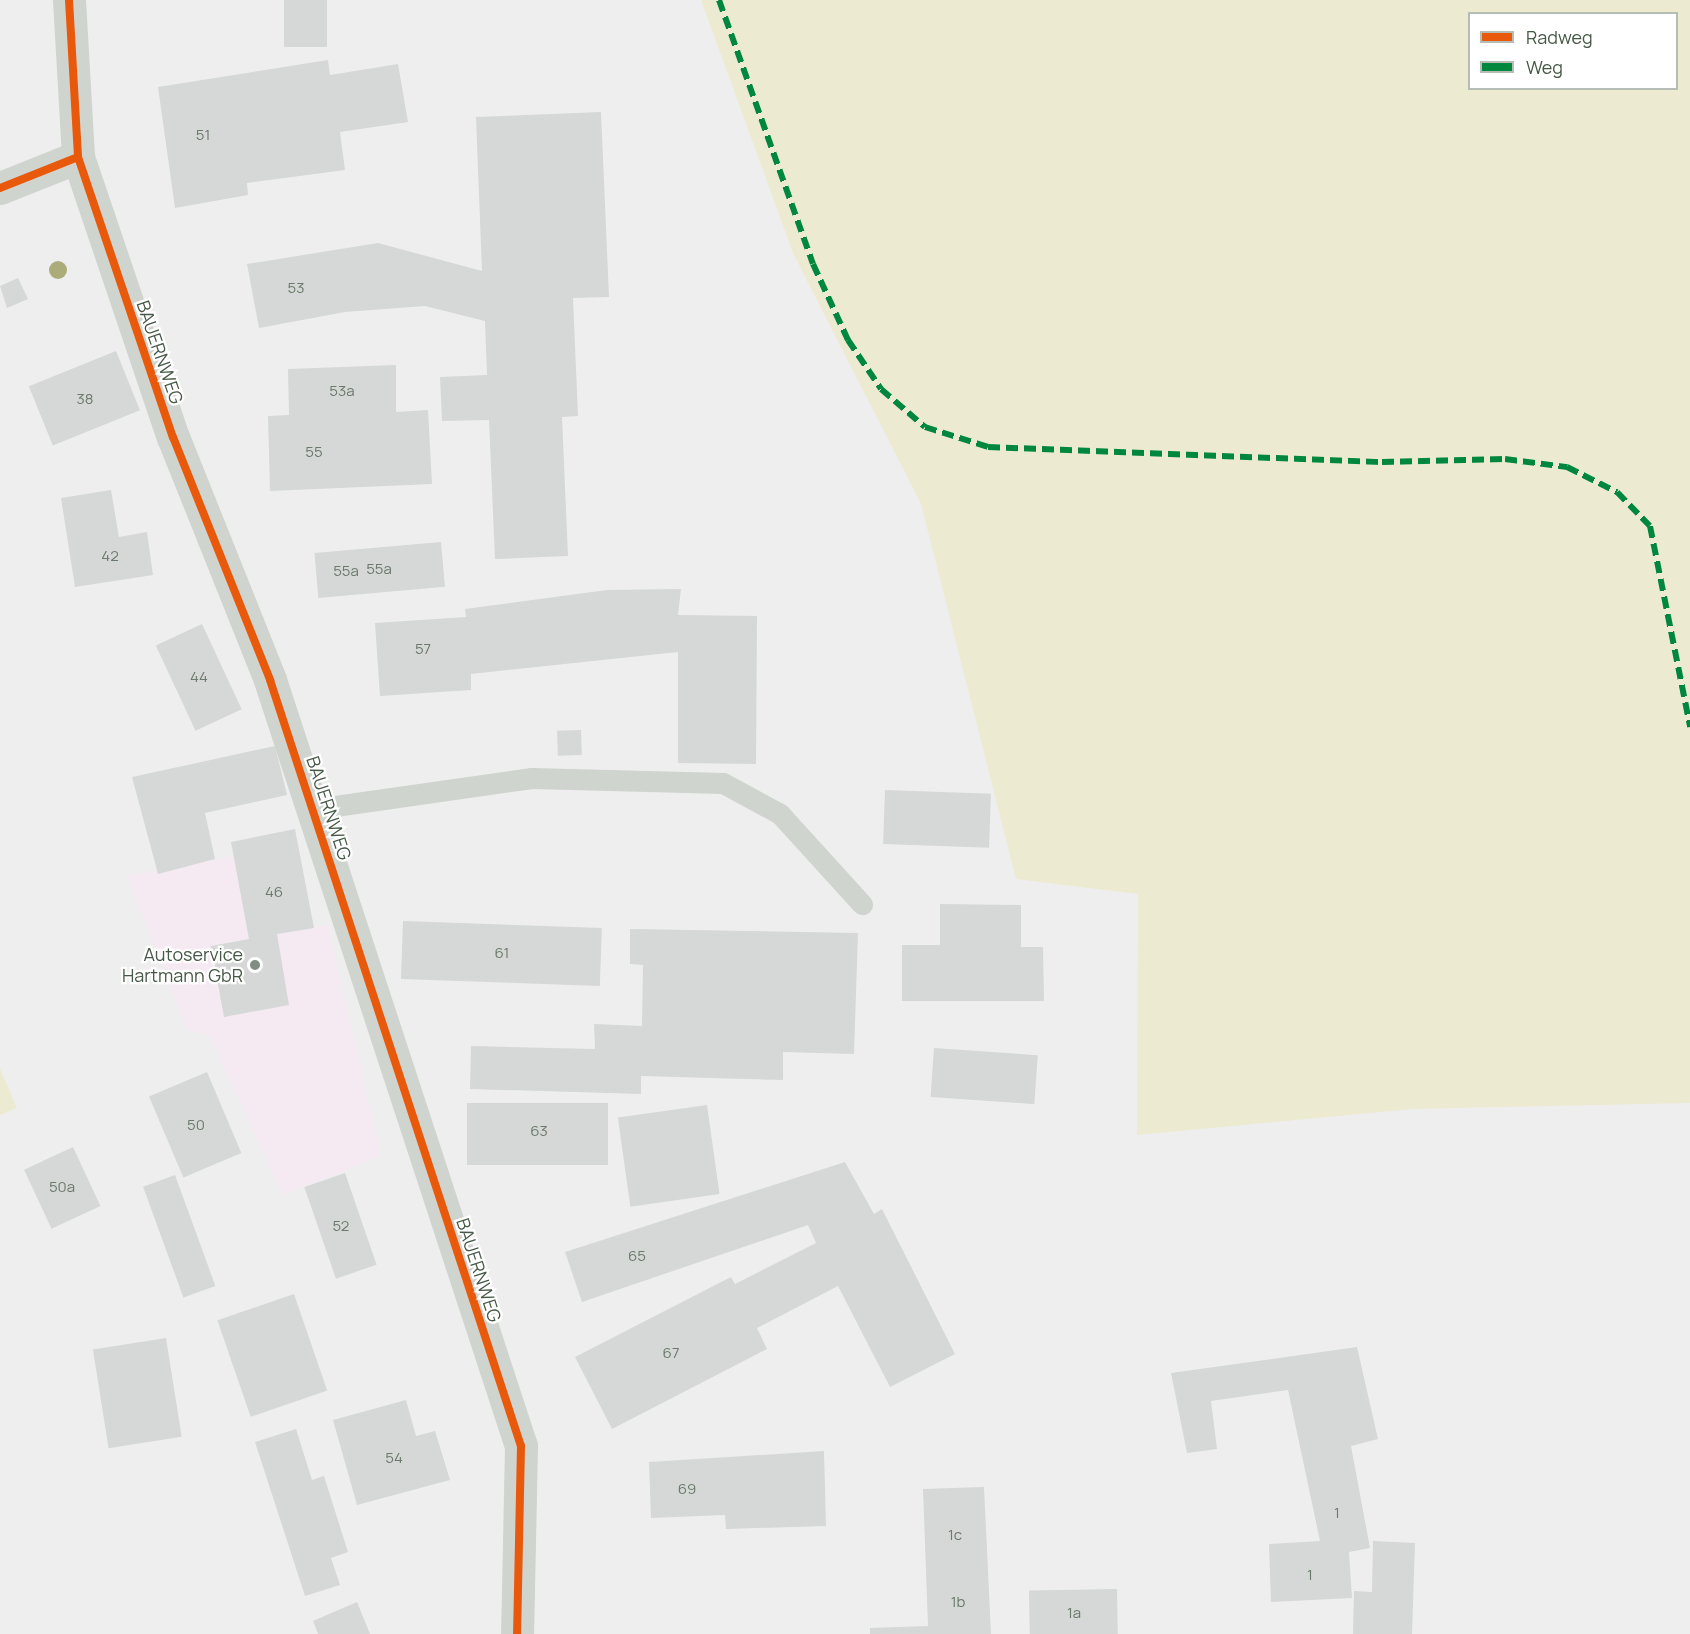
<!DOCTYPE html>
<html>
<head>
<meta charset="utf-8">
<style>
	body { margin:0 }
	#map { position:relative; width:1690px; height:1634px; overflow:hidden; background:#eee; font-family:Manrope,sans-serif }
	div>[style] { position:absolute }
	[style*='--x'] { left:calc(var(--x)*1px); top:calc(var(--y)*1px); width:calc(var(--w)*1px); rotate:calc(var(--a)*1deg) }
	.commercial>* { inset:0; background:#f5eaf2 }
	.green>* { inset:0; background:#edead2 }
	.building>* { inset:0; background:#d5d8d6; transform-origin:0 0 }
	.lane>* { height:21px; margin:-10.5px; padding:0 10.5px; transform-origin:10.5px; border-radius:10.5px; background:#cfd4cf }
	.street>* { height:33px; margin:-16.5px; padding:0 16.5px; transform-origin:16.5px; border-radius:16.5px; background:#cfd4cf }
	.quiet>* { height:6px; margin-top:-3px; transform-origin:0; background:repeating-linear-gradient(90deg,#00873e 0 12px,transparent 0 18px) }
	.cycleway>* { height:8px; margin:-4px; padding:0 4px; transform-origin:4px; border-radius:4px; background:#e8590c }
	.trees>* { width:18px; height:18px; margin:-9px; border-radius:50%; background:#abac7a }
	.dots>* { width:16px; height:16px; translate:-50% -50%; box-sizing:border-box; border:3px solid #fff; border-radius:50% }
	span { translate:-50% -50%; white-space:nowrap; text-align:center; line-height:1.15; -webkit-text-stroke:4.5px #fff; paint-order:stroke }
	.number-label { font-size:15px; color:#6b7a6c }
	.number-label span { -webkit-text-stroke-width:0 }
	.street-label { font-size:18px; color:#465946 }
	.poi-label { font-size:18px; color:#465946 }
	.right { translate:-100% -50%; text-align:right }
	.legend { position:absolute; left:1468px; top:12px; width:210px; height:78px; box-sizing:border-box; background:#fff; border:2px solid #b5bdb5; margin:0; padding:8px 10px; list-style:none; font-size:18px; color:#465946 }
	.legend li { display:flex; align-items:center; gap:12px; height:30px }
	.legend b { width:30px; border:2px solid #b5bdb5 }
</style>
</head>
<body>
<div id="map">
	<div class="commercial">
		<i style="clip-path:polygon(234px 856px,249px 939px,328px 925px,381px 1156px,283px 1195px,209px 1035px,187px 1029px,127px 876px)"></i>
	</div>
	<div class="green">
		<i style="clip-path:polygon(evenodd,701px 0,1690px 0,1690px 1103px,1412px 1109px,1137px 1135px,1138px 894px,1016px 879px,921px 504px,793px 253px,701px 0,1470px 14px,1676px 14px,1676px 88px,1470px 88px,1470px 14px)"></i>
		<i style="clip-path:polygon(0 1069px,17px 1108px,0 1115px)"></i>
	</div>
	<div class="building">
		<i style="left:284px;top:0;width:43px;height:47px"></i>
		<i style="clip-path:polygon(328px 60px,330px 75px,398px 64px,408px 122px,340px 132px,345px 170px,247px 183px,248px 195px,175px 208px,158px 87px)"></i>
		<i style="clip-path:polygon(601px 112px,609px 297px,573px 298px,578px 416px,562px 417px,568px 556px,495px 559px,489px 420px,442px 421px,440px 377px,487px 375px,485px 321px,425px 306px,345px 312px,259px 328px,247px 264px,378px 243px,482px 271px,476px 117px)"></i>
		<i style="clip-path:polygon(18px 278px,28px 299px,7px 308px,0 286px)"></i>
		<i style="left:116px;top:351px;width:64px;height:94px;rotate:68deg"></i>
		<i style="clip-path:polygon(396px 365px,396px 412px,428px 410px,432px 484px,270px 491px,268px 416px,289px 415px,288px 369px)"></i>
		<i style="clip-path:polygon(111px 490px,119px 537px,147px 532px,153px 575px,75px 587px,61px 498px)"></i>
		<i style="left:441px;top:542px;width:45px;height:127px;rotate:85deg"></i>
		<i style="clip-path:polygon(681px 589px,678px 615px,757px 616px,756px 764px,678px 763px,678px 652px,471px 674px,471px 690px,380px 696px,375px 623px,466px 617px,465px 609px,607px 590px)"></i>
		<i style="left:202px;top:624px;width:94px;height:51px;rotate:65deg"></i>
		<i style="left:581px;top:730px;width:25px;height:24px;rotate:88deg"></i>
		<i style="clip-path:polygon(275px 746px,287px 795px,205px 813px,215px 859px,158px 874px,132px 777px)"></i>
		<i style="left:885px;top:790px;width:106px;height:54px;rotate:2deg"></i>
		<i style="clip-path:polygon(295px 829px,314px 928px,277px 934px,289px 1005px,224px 1017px,211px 946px,249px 939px,231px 842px)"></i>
		<i style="clip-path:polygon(940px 904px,1021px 905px,1021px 947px,1043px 947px,1044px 1001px,902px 1001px,902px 945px,940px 945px)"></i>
		<i style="left:403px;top:921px;width:199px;height:58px;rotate:2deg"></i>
		<i style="clip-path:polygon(630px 929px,858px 933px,854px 1054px,783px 1052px,783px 1080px,641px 1076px,641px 1094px,470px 1089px,471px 1046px,595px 1049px,594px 1024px,642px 1026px,643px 965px,630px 964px)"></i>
		<i style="left:934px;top:1048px;width:104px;height:49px;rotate:4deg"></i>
		<i style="left:207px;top:1072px;width:88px;height:63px;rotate:67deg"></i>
		<i style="left:467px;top:1103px;width:141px;height:62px"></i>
		<i style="left:707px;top:1105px;width:90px;height:90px;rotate:82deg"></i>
		<i style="left:73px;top:1147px;width:65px;height:54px;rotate:65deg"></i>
		<i style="clip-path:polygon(845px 1162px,874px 1214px,882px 1209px,955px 1354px,890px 1387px,838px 1286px,757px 1328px,767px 1349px,612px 1429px,575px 1357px,731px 1277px,735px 1284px,816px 1243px,808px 1225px,582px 1302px,565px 1252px)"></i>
		<i style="left:345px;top:1173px;width:97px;height:43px;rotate:71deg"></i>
		<i style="left:175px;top:1175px;width:118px;height:34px;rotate:70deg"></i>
		<i style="left:294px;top:1294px;width:102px;height:81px;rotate:71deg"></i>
		<i style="left:166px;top:1338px;width:100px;height:74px;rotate:81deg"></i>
		<i style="clip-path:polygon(1357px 1347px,1378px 1439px,1351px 1446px,1370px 1548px,1349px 1552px,1352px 1598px,1271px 1602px,1269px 1544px,1320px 1541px,1288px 1390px,1211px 1401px,1217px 1449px,1187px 1453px,1171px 1373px)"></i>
		<i style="clip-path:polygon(406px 1400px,416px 1436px,435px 1431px,450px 1480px,357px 1505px,333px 1420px)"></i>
		<i style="clip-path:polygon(296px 1429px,312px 1480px,324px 1476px,348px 1552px,331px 1558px,340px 1585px,305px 1596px,255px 1442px)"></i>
		<i style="clip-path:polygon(824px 1451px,826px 1526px,726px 1529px,725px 1515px,651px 1518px,649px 1462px)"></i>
		<i style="clip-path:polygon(984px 1487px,991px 1634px,870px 1634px,870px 1628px,928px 1626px,923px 1489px)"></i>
		<i style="clip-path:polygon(1373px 1541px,1415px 1543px,1412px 1634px,1353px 1634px,1354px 1591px,1372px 1592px)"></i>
		<i style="left:1117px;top:1589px;width:45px;height:88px;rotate:89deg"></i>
		<i style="clip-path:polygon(357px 1602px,370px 1634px,318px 1634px,313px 1621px)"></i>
	</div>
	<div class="lane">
		<i style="--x:314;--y:809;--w:220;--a:-8.1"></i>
		<i style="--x:532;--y:778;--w:191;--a:1.5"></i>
		<i style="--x:723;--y:783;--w:65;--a:28.5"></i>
		<i style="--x:780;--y:814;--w:122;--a:47.7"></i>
	</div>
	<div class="street">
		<i style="--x:69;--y:0;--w:157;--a:86.7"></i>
		<i style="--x:78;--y:157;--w:296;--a:71.3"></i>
		<i style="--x:173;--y:437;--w:262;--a:68.2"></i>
		<i style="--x:270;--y:680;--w:806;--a:71.86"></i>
		<i style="--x:521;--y:1446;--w:188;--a:91.2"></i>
		<i style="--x:0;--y:188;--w:84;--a:-21.7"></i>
	</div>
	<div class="quiet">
		<i style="--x:719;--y:0;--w:280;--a:70.4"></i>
		<i style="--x:813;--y:264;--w:84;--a:65.3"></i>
		<i style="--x:848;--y:340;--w:59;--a:56"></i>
		<i style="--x:881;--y:389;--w:58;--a:40.8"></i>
		<i style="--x:925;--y:427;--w:66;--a:17.6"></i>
		<i style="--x:988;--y:447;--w:394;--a:2.2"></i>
		<i style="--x:1382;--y:462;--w:123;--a:-1.4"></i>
		<i style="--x:1505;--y:459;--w:63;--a:7.4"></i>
		<i style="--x:1567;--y:467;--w:56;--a:26.6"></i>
		<i style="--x:1617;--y:492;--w:47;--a:45.9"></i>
		<i style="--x:1650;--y:526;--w:205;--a:78.7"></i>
	</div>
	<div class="cycleway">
		<i style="--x:69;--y:0;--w:157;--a:86.7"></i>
		<i style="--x:78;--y:157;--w:296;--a:71.3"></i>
		<i style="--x:173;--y:437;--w:262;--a:68.2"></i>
		<i style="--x:270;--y:680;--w:806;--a:71.86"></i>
		<i style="--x:521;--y:1446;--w:188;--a:91.2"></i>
		<i style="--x:0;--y:188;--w:84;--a:-21.7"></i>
	</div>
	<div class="trees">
		<i style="left:58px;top:270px"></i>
	</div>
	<div class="dots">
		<i style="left:255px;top:965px;background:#818d81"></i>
	</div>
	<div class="number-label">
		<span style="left:203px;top:135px">51</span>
		<span style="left:296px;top:288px">53</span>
		<span style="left:342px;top:391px">53a</span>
		<span style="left:85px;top:399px">38</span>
		<span style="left:314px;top:452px">55</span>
		<span style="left:110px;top:556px">42</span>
		<span style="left:379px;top:569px">55a</span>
		<span style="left:346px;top:571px">55a</span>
		<span style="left:423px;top:649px">57</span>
		<span style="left:199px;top:677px">44</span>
		<span style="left:274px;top:892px">46</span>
		<span style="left:502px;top:953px">61</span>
		<span style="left:196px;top:1125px">50</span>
		<span style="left:539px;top:1131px">63</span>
		<span style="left:62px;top:1187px">50a</span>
		<span style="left:341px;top:1226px">52</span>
		<span style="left:637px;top:1256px">65</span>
		<span style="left:671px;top:1353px">67</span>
		<span style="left:394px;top:1458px">54</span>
		<span style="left:687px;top:1489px">69</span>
		<span style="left:1337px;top:1513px">1</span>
		<span style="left:955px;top:1535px">1c</span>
		<span style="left:1310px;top:1575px">1</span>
		<span style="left:958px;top:1602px">1b</span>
		<span style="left:1074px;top:1613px">1a</span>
	</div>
	<div class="street-label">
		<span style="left:160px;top:352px;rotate:71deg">BAUERNWEG</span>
		<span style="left:329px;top:808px;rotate:72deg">BAUERNWEG</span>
		<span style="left:479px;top:1270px;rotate:72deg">BAUERNWEG</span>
	</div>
	<div class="poi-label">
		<span class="right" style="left:243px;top:965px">Autoservice<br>Hartmann GbR</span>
	</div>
	<ul class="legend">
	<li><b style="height:8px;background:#e8590c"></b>Radweg</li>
	<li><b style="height:8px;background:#00873e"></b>Weg</li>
	</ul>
</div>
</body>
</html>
